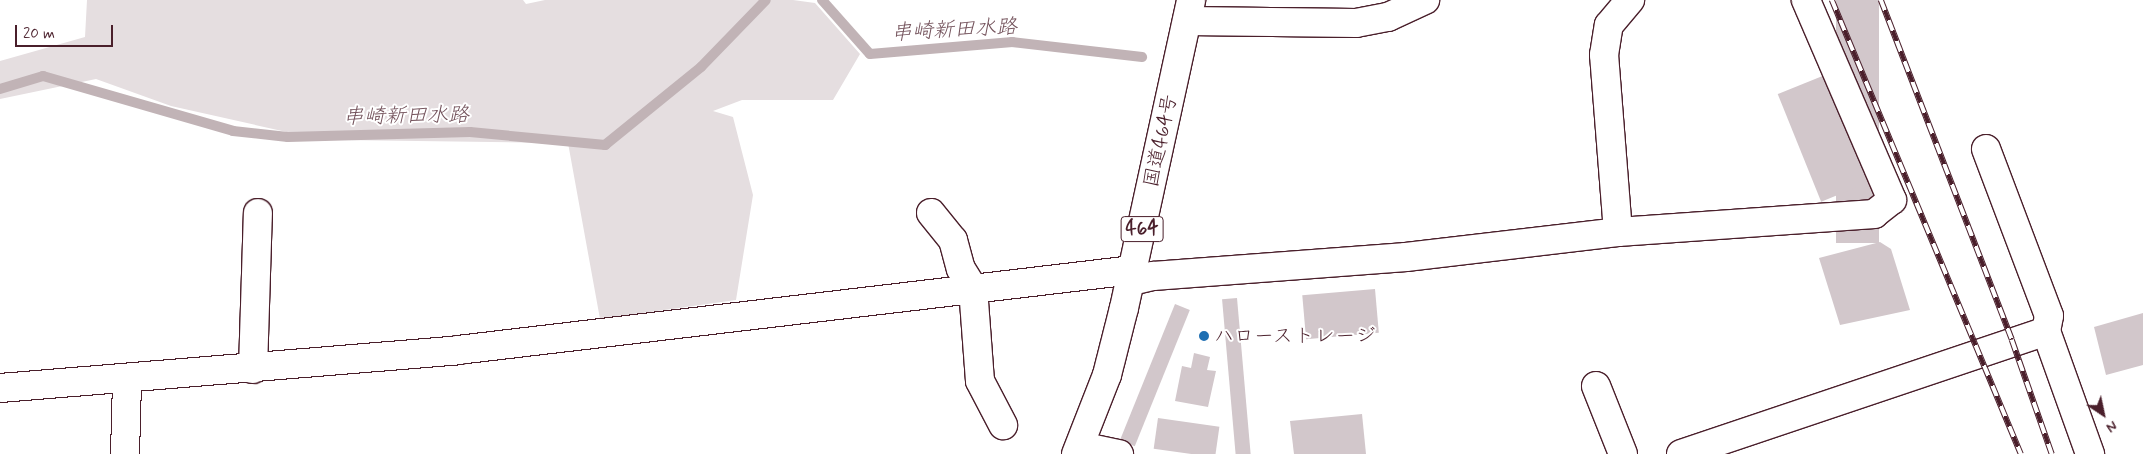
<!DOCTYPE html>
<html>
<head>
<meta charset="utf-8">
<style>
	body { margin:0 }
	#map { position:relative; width:2143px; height:454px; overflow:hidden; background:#fff; font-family:Mynerve,"Klee One",sans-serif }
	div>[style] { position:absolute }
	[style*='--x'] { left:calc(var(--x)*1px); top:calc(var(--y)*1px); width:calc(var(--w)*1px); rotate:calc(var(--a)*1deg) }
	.green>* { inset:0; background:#e5dee0 }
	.stream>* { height:10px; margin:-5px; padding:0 5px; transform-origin:5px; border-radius:5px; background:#c1b3b6 }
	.building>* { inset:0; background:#d2c7cb; transform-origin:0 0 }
	.roads { filter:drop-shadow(1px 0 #4a1f2b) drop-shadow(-1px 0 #4a1f2b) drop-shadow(0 1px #4a1f2b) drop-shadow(0 -1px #4a1f2b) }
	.minor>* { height:28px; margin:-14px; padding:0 14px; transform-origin:14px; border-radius:14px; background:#fff }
	.highway>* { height:28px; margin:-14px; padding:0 14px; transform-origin:14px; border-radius:14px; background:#fff }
	.rail>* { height:5.5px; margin-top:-2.75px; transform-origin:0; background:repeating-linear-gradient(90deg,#fff 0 11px,#4a1f2b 0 22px); box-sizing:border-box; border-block:1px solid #4a1f2b }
	.dots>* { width:14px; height:14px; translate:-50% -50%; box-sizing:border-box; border:2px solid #fff; border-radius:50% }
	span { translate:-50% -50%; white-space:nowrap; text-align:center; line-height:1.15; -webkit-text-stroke:4px #fff; paint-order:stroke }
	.shield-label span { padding:1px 4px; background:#fff; border:1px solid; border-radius:4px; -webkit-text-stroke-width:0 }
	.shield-label { font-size:19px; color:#4a1f2b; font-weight:700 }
	.street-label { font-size:20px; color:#4a1f2b }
	.poi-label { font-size:20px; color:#4a1f2b }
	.left { translate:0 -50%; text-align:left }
	.water-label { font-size:21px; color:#74535c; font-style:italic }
	.north { position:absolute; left:2078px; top:389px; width:50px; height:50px; -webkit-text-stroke:4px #fff; paint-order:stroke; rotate:146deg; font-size:14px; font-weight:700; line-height:20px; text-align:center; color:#4a1f2b }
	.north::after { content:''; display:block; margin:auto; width:18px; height:22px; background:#4a1f2b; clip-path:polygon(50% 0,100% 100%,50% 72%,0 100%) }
	.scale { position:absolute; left:15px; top:25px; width:98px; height:22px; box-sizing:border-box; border:2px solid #4a1f2b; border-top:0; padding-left:6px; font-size:15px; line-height:18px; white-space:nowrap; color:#4a1f2b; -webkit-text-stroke:4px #fff; paint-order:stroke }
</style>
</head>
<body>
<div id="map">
	<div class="green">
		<i style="clip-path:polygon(87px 0,523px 0,526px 4px,545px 0,793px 0,815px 3px,860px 54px,833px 100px,742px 100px,713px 111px,733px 117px,753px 195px,736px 300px,600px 319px,568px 143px,343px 140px,300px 135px,171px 106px,96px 79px,0 99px,0 61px,85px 37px)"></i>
	</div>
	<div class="stream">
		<i style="--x:822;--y:0;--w:72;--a:48.4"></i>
		<i style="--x:870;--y:54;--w:143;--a:-4.8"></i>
		<i style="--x:1012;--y:42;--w:131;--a:6.6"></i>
		<i style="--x:0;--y:89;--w:45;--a:-16.8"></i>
		<i style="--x:43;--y:76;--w:198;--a:16.1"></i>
		<i style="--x:233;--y:131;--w:55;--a:6.2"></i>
		<i style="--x:288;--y:137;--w:182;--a:-1.6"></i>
		<i style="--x:470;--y:132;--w:136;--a:5.5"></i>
		<i style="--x:605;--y:145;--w:124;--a:-39.1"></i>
		<i style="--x:701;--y:67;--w:93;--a:-45.9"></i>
	</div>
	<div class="building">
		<i style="left:1836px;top:0;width:43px;height:243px"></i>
		<i style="left:1825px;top:75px;width:116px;height:51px;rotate:68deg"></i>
		<i style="clip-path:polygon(1880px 242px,1891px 249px,1910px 310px,1840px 325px,1819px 258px)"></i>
		<i style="left:1375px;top:289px;width:44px;height:73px;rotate:85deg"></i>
		<i style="left:1237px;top:298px;width:157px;height:15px;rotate:85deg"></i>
		<i style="left:1175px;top:304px;width:16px;height:147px;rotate:22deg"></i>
		<i style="clip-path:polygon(2143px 313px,2143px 365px,2106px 375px,2094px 327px)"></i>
		<i style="clip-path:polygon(1194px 353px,1210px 357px,1207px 370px,1216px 371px,1208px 407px,1175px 401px,1182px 366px,1191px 368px)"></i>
		<i style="clip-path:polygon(1362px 414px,1366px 454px,1294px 454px,1290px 421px)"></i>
		<i style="left:1158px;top:418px;width:62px;height:31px;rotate:8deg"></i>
	</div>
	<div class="roads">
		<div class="minor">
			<i style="--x:1187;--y:21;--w:169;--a:0.7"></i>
			<i style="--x:1356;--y:23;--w:33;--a:-11"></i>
			<i style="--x:1388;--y:17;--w:41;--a:-24.7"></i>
			<i style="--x:1986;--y:149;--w:178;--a:69.3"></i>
			<i style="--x:2049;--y:316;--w:15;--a:101"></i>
			<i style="--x:931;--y:213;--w:35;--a:51"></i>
			<i style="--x:953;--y:240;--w:30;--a:75"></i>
			<i style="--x:961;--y:269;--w:22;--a:58"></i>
			<i style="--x:973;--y:288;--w:93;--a:85.7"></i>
			<i style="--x:980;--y:381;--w:50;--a:62.4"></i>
			<i style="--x:1618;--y:232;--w:178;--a:-94.5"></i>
			<i style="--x:1604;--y:55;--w:30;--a:-81"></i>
			<i style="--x:1609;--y:25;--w:33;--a:-50"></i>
			<i style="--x:1131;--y:281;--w:23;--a:-13"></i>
			<i style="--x:1153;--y:276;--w:254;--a:-4.3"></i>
			<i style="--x:1406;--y:257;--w:213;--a:-6.7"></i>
			<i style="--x:1618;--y:232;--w:257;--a:-4"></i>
			<i style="--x:1874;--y:214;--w:23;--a:-38"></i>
			<i style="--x:1892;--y:200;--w:218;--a:-113.3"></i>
			<i style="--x:253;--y:369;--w:156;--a:-88.2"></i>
			<i style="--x:1596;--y:386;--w:73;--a:68.3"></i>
			<i style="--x:0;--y:388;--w:460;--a:-4.7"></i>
			<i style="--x:458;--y:350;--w:680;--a:-6.76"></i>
			<i style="--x:1080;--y:446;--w:40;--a:12"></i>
			<i style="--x:125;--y:454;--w:73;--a:-88.4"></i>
			<i style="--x:1681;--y:454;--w:385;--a:-18.6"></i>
			<i style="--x:2046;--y:331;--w:131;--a:70.3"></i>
		</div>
		<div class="highway">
			<i style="--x:1076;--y:454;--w:85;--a:-68.6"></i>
			<i style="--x:1107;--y:375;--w:69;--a:-75.8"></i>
			<i style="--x:1124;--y:308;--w:315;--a:-77.7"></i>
		</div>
	</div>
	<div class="rail">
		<i style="--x:1832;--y:0;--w:492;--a:67.4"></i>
		<i style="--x:1881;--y:0;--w:364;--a:68.9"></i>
		<i style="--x:2012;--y:340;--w:121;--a:70.7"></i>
	</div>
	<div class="dots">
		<i style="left:1204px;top:336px;background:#1f6fb2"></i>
	</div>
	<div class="shield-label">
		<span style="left:1142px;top:229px">464</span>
	</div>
	<div class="street-label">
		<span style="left:1161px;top:141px;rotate:-78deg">国道464号</span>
	</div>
	<div class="poi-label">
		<span class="left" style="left:1214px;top:336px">ハローストレージ</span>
	</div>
	<div class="water-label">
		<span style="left:954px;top:30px;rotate:-3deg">串崎新田水路</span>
		<span style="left:406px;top:116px;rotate:-1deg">串崎新田水路</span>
	</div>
	<div class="north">N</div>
	<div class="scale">20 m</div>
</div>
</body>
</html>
